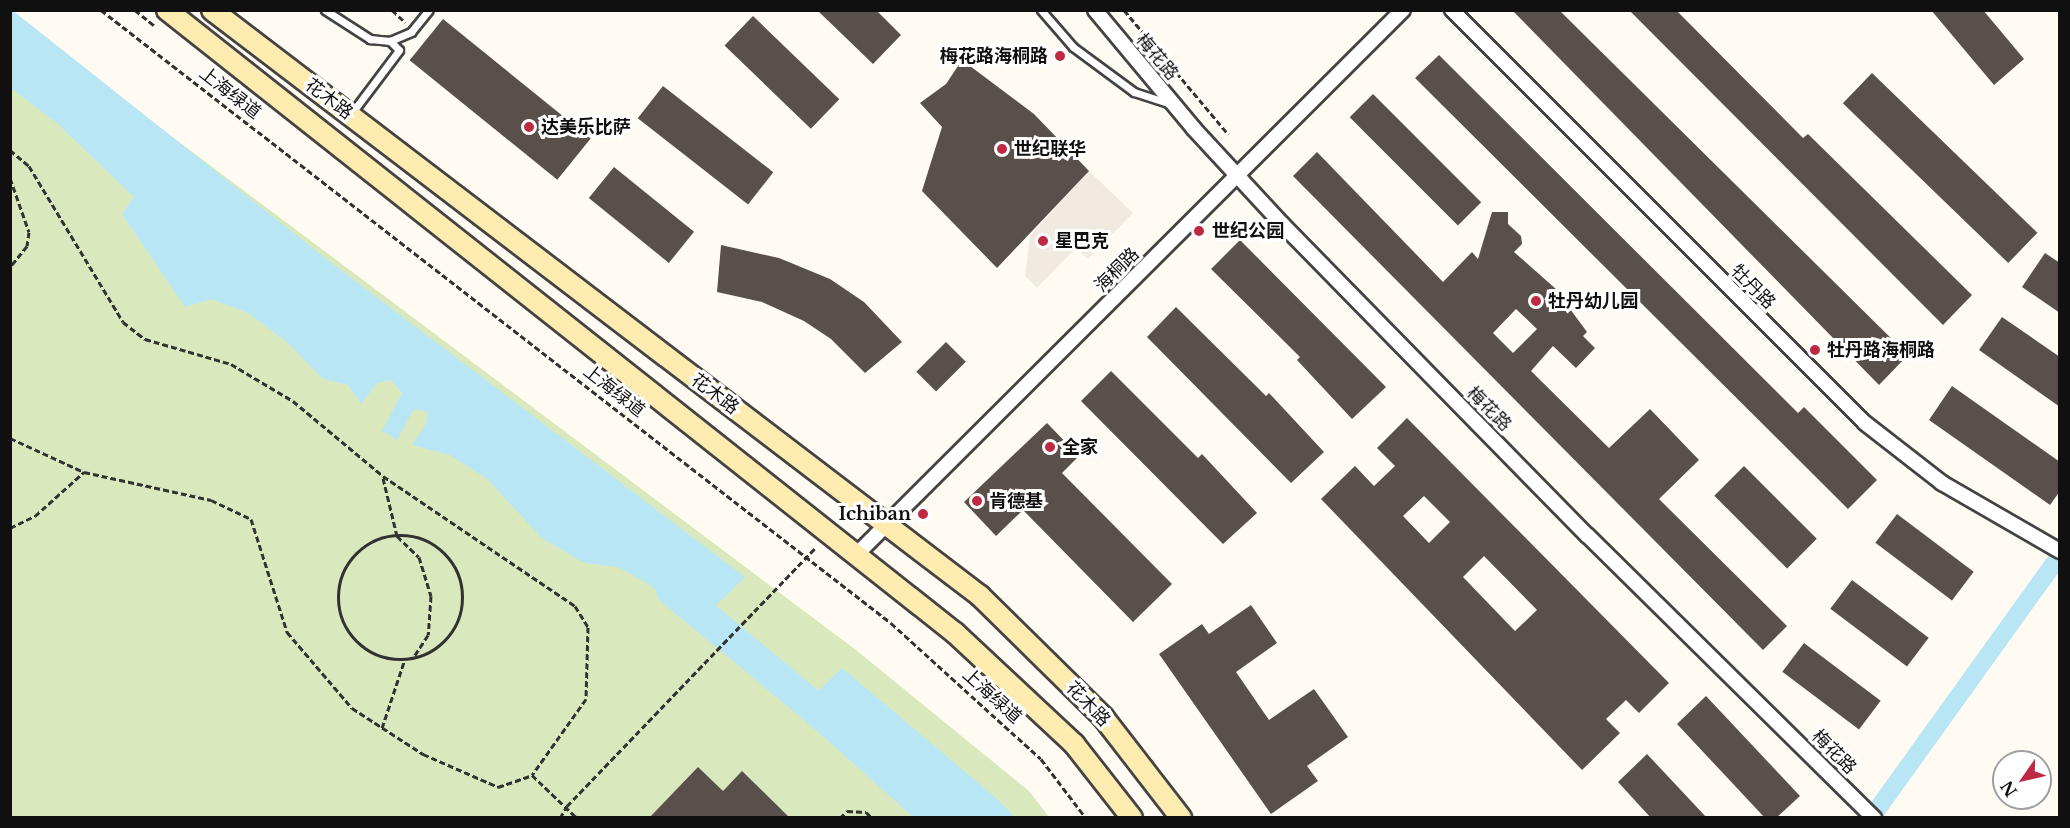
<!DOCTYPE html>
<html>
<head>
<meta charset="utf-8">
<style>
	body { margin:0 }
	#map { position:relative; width:2070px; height:828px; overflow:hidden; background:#fffbf3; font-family:"Libre Baskerville","Noto Sans SC",serif }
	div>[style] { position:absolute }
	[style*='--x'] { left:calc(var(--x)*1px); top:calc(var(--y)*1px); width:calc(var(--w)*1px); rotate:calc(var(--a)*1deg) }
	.green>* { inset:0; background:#d9e9bd }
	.plaza>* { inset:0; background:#f0eae1 }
	.water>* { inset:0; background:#b9e6f5 }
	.canal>* { height:18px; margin:-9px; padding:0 9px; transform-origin:9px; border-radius:9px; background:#b9e6f5 }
	.river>* { height:32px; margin:-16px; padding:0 16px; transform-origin:16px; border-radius:16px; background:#b9e6f5 }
	.building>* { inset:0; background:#59504c; transform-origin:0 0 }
	.path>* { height:3px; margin-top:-1.5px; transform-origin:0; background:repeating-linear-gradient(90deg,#323232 0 6px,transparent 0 9px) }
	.path>.ring { margin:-1.5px; padding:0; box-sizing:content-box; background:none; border:3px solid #323232; border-radius:50% }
	.roads { filter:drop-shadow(2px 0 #434343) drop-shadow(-2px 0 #434343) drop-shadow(0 2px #434343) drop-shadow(0 -2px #434343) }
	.service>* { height:7px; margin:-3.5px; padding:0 3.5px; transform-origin:3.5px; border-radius:3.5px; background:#fff }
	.minor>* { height:14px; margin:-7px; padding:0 7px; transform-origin:7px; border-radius:7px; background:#fff }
	.secondary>* { height:20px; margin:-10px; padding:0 10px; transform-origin:10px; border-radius:10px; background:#fdebb0 }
	.dots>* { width:16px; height:16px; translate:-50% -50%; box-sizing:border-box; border:3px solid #fff; border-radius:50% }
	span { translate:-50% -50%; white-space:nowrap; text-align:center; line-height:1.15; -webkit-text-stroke:6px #fff; paint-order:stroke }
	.poi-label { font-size:18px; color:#101010; font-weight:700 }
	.right { translate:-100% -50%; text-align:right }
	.left { translate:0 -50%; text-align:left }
	.street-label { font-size:18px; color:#101010 }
	.frame { position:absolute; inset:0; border:12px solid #101010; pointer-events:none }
	.north { position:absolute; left:1992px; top:750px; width:60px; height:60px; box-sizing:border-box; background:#fff; border:2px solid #9f9f9f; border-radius:50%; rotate:236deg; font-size:16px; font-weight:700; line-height:24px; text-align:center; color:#101010 }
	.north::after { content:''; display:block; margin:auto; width:21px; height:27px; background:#be2a43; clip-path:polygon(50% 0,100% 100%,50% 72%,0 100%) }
</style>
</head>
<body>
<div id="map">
	<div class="green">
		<i style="clip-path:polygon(10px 15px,856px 650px,1029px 791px,1049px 817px,11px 817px)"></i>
	</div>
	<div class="plaza">
		<i style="clip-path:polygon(1089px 171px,1133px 213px,1088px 259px,1076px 248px,1037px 288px,1025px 276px,1030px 236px)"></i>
	</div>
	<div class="water">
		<i style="clip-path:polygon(12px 10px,325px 258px,745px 577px,698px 623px,647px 583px,618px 567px,584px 563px,542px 538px,487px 479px,450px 455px,412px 445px,426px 424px,428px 412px,414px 409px,397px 440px,382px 431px,402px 393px,391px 380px,377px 383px,361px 404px,348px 385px,323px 379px,286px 341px,248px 313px,211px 299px,185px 307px,122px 214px,134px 197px,59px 125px,11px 88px)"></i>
		<i style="clip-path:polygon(842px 668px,995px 797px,1015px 817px,913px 817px,796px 712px)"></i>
	</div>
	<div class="canal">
		<i style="--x:1871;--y:818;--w:324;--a:-54.3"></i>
	</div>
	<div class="river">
		<i style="--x:672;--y:590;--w:217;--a:39.6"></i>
	</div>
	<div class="building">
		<i style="clip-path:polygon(817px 10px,876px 10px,901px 35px,873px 64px)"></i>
		<i style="clip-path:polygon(1512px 10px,1559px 10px,1908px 355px,1879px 385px)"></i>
		<i style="clip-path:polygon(1629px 10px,1676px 10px,1803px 138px,1808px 134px,1972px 295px,1943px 325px)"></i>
		<i style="clip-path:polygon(1931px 10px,1983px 10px,2024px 59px,1994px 85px)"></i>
		<i style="left:753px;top:16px;width:120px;height:41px;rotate:44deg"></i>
		<i style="left:443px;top:19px;width:190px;height:53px;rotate:39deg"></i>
		<i style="clip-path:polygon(1439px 55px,1798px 413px,1804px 407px,1877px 480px,1848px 509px,1415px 78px)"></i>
		<i style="clip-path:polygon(962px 60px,1034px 114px,1089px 171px,997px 268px,922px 191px,942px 127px,920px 103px,946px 84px)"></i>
		<i style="left:1872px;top:73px;width:230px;height:42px;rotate:44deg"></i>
		<i style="left:663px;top:86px;width:140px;height:41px;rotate:38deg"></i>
		<i style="left:1373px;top:94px;width:153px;height:33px;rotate:45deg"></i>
		<i style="clip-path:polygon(evenodd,1317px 152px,1443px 282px,1472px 252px,1478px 259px,1492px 212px,1508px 212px,1508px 224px,1521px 236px,1522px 244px,1514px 252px,1574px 305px,1570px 309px,1587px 332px,1583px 336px,1595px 348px,1576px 368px,1553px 346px,1531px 371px,1609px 448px,1650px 409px,1699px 460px,1659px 499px,1787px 626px,1763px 650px,1293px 176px,1317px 152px,1516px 309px,1537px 329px,1513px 353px,1493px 333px,1516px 309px)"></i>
		<i style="left:614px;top:167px;width:103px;height:40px;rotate:39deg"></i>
		<i style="clip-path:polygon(1240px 240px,1386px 387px,1352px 419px,1297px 360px,1300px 357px,1211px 269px)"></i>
		<i style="clip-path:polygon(721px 245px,779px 258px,830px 279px,864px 302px,902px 342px,865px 373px,831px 339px,804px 321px,762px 302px,717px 292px)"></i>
		<i style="clip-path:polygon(2045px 253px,2060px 263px,2060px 313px,2022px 287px)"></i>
		<i style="clip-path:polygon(1176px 307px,1266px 396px,1269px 393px,1324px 452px,1291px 483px,1147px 337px)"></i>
		<i style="clip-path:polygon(2002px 317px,2060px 357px,2060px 407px,1979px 350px)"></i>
		<i style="left:946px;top:342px;width:28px;height:42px;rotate:45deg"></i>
		<i style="clip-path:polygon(1111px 371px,1198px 458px,1202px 454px,1257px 513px,1223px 544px,1081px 401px)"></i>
		<i style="clip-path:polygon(1952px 386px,2060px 462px,2060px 491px,2050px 505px,1929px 420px)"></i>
		<i style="clip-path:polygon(evenodd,1407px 418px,1669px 683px,1639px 713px,1626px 700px,1606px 719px,1620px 733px,1582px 770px,1321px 499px,1355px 466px,1374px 486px,1395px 466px,1377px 448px,1407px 418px,1424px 496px,1450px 522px,1429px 543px,1403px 516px,1424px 496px,1407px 418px,1484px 556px,1537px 610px,1515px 631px,1463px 577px,1484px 556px)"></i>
		<i style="clip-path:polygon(1047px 423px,1079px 456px,1062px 473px,1172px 584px,1133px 622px,1023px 510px,996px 536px,964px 502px)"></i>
		<i style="left:1744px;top:466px;width:103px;height:42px;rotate:45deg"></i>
		<i style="left:1897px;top:514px;width:96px;height:36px;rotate:37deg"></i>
		<i style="left:1852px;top:580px;width:96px;height:36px;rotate:37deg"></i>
		<i style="clip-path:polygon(1251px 605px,1277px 643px,1236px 672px,1269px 720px,1314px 689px,1348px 737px,1307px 766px,1318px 781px,1271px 814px,1159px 654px,1202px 624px,1209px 634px)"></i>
		<i style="left:1804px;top:643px;width:96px;height:36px;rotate:37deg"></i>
		<i style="clip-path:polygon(1706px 696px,1800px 796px,1776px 818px,1765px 818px,1677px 724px)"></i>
		<i style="clip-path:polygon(1647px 754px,1707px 818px,1651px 818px,1618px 782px)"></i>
		<i style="clip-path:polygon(698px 767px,723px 791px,742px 771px,790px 818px,649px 818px)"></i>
	</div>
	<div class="path">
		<i style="--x:101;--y:10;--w:1000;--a:37.81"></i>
		<i style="--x:891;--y:623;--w:202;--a:42.2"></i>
		<i style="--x:1041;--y:759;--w:74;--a:52.7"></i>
		<i style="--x:135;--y:10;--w:26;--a:39"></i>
		<i style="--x:392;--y:10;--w:18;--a:43"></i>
		<i style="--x:1124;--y:10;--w:162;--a:50"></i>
		<i style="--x:10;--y:150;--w:25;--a:40"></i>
		<i style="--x:29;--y:166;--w:182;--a:58.9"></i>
		<i style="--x:123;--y:322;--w:28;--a:38"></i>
		<i style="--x:145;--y:339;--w:90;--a:16.2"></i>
		<i style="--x:231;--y:364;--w:72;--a:30.8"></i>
		<i style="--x:293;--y:401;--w:117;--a:39.8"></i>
		<i style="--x:383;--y:476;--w:232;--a:34.1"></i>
		<i style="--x:575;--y:606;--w:25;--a:58"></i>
		<i style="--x:588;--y:627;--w:72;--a:91.6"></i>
		<i style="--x:586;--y:699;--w:93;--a:125.4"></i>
		<i style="--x:532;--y:775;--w:62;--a:43.7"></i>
		<i style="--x:10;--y:178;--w:57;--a:70.6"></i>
		<i style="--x:29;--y:232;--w:14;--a:98"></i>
		<i style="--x:27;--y:246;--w:27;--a:129"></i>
		<i style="--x:10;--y:438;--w:81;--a:24.7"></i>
		<i style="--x:84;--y:472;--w:130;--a:12.4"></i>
		<i style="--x:211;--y:500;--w:44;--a:25.4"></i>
		<i style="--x:251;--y:519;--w:119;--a:72.3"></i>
		<i style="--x:287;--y:632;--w:100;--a:49.5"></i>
		<i style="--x:352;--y:708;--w:85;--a:32.9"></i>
		<i style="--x:423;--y:754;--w:82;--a:23.7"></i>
		<i style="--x:498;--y:787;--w:36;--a:-19"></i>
		<i style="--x:383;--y:478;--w:60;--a:76.4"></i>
		<i style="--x:397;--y:536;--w:30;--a:44"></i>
		<i style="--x:419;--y:557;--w:41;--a:72.9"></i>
		<i style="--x:431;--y:596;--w:39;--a:94"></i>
		<i style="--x:428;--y:635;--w:27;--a:123"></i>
		<i style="--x:10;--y:528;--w:28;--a:-26"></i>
		<i style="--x:35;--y:516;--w:66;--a:-41.9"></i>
		<i class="ring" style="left:338px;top:535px;width:121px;height:121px"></i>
		<i style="--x:382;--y:728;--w:73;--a:-71.6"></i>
		<i style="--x:560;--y:818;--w:14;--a:-60"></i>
		<i style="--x:567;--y:806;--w:359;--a:-46.1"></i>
		<i style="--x:840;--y:818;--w:10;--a:-45"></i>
		<i style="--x:847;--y:811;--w:19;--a:3"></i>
		<i style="--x:866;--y:812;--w:8;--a:45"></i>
	</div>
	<div class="roads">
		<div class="service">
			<i style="--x:325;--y:10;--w:54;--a:32.8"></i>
			<i style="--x:370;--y:39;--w:20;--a:6"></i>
			<i style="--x:390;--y:41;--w:23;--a:-23"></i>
			<i style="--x:411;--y:32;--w:28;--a:-51"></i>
			<i style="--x:1041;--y:10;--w:49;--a:49.1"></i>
			<i style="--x:1073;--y:47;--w:76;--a:36.4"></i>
			<i style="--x:1134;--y:92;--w:38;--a:18"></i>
			<i style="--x:351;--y:114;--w:80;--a:-53.1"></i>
			<i style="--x:399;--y:50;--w:13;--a:-135"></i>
		</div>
		<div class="minor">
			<i style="--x:1095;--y:10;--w:155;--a:50.2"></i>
			<i style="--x:1194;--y:129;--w:129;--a:47.2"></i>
			<i style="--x:1282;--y:224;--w:437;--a:45.6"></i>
			<i style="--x:1588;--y:536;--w:402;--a:44.6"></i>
			<i style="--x:1452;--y:10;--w:584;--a:45"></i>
			<i style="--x:1865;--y:423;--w:98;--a:37.9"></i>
			<i style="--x:1942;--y:483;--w:136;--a:30"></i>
			<i style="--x:856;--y:555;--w:772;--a:-44.9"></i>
		</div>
		<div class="secondary">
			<i style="--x:167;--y:10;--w:1005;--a:38.33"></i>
			<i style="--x:955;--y:633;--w:163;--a:43"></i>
			<i style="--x:1074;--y:744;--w:94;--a:51.9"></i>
			<i style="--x:212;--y:10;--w:966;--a:37.34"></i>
			<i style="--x:980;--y:596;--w:173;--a:44.5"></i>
			<i style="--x:1103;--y:717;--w:128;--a:52.3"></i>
		</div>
	</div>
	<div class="dots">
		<i style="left:1060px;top:56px;background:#be2a43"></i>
		<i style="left:529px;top:127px;background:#be2a43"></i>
		<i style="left:1002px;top:149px;background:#be2a43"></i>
		<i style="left:1199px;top:231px;background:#be2a43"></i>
		<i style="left:1043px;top:241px;background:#be2a43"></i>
		<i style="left:1536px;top:301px;background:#be2a43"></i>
		<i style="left:1815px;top:350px;background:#be2a43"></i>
		<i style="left:1050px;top:447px;background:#be2a43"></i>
		<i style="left:977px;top:501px;background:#be2a43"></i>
		<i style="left:923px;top:514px;background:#be2a43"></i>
	</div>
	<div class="poi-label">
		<span class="right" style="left:1048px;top:56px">梅花路海桐路</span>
		<span class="left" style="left:541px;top:127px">达美乐比萨</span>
		<span class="left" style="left:1014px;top:149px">世纪联华</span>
		<span class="left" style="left:1212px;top:231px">世纪公园</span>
		<span class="left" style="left:1055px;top:241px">星巴克</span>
		<span class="left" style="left:1548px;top:301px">牡丹幼儿园</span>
		<span class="left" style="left:1827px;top:350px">牡丹路海桐路</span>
		<span class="left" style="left:1062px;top:447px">全家</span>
		<span class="left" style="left:989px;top:501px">肯德基</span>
		<span class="right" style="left:911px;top:514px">Ichiban</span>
	</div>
	<div class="street-label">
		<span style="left:1157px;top:57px;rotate:50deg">梅花路</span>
		<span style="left:230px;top:93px;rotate:38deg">上海绿道</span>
		<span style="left:329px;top:99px;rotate:37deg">花木路</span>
		<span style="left:1117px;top:270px;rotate:-45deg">海桐路</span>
		<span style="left:1753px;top:287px;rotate:45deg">牡丹路</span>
		<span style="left:614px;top:391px;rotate:38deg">上海绿道</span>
		<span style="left:715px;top:394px;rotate:37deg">花木路</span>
		<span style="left:1489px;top:409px;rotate:45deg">梅花路</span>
		<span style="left:992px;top:696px;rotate:42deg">上海绿道</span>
		<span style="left:1088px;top:704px;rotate:46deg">花木路</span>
		<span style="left:1834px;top:752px;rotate:45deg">梅花路</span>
	</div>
	<div class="frame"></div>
	<div class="north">N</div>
</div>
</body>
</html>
